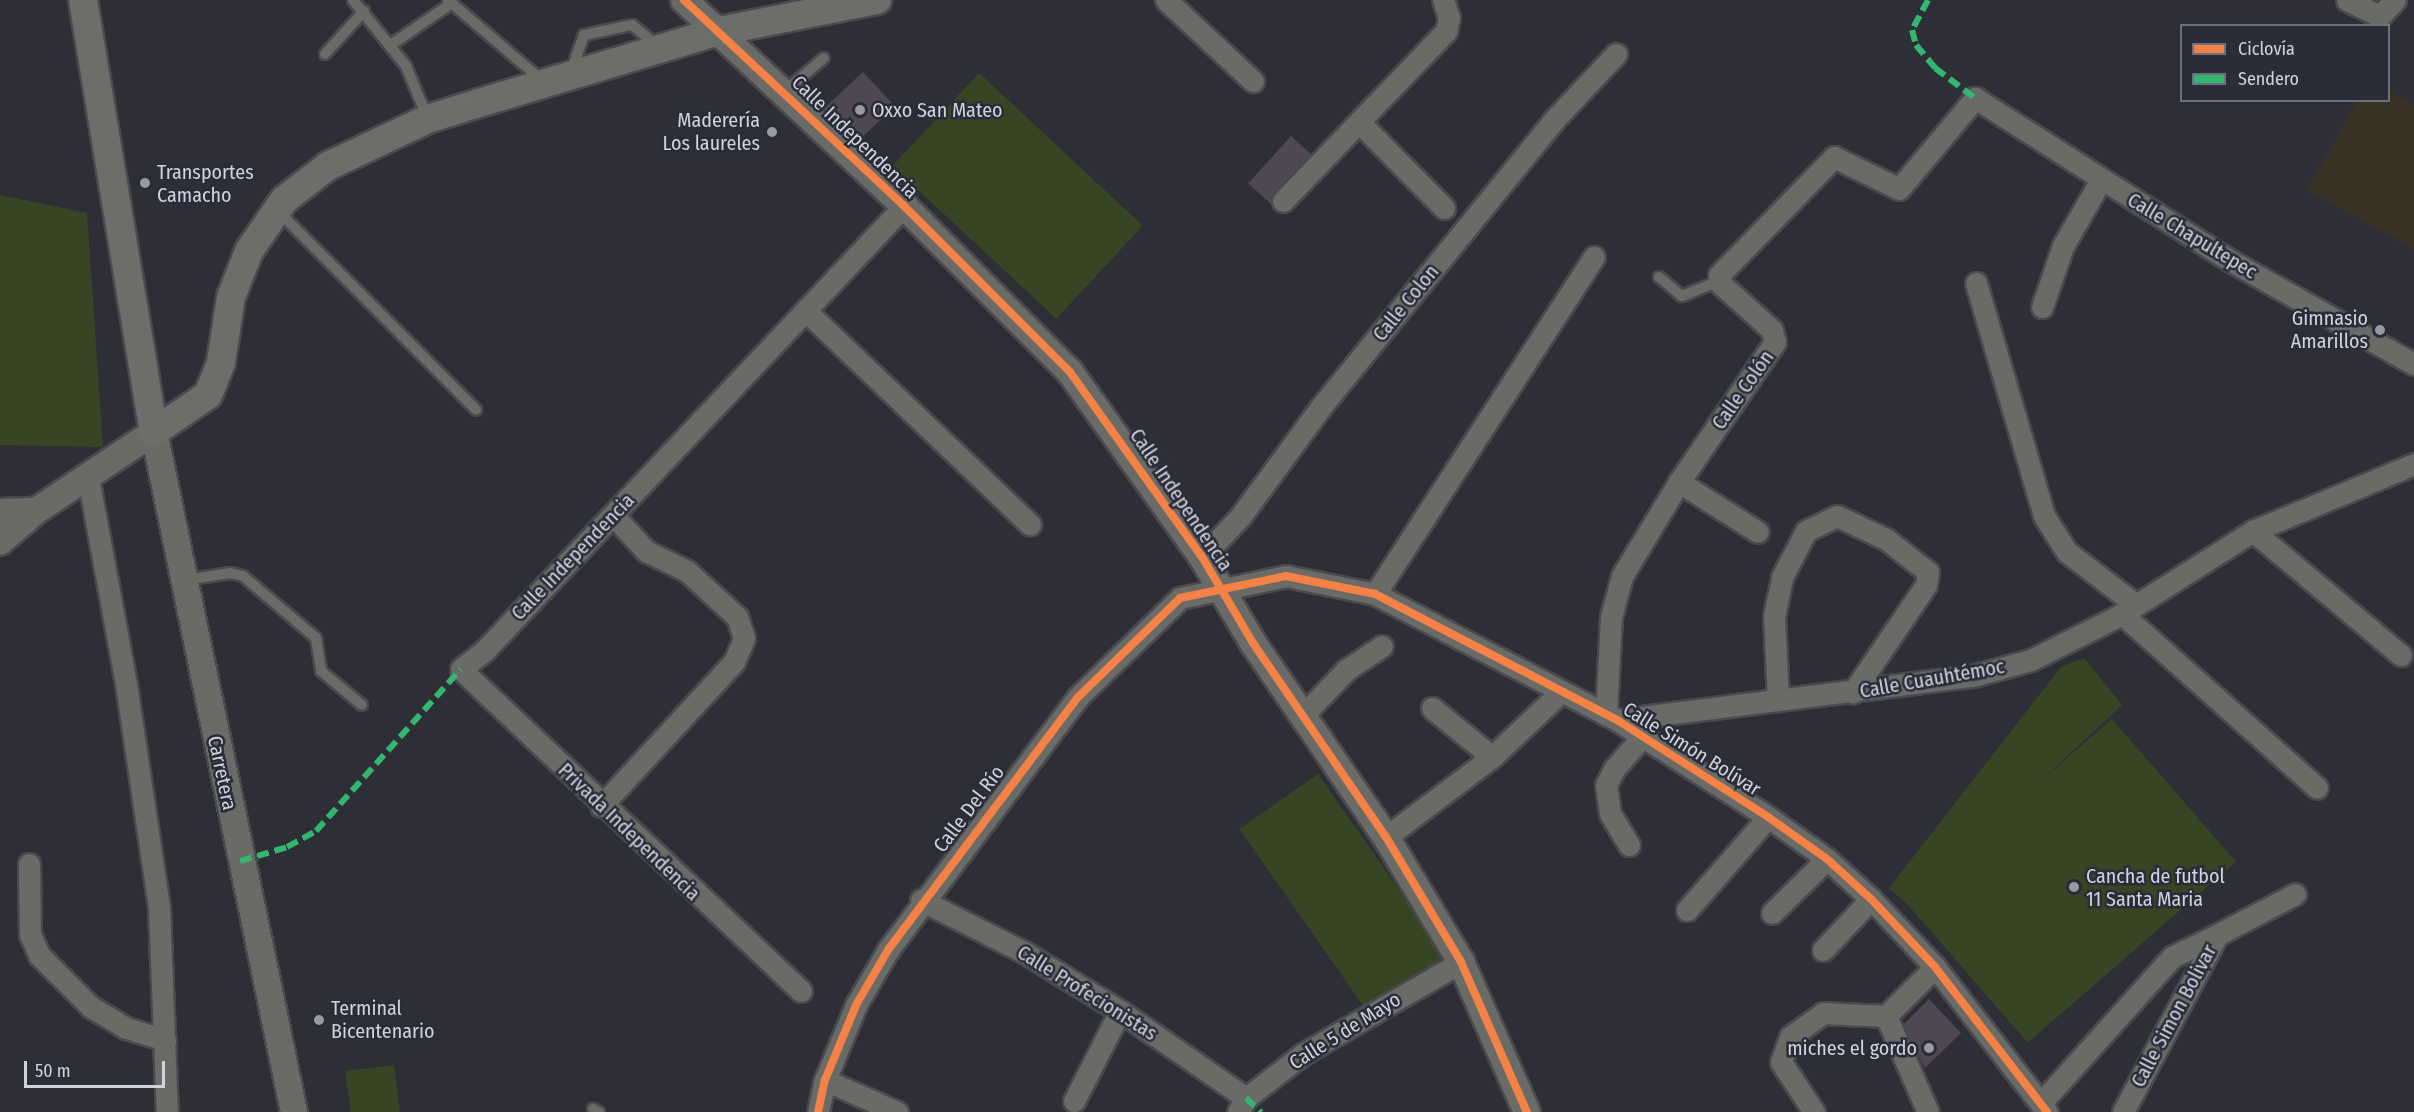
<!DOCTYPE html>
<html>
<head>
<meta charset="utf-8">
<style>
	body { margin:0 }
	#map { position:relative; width:2414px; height:1112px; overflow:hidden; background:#2e2f36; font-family:"Fira Sans Condensed",sans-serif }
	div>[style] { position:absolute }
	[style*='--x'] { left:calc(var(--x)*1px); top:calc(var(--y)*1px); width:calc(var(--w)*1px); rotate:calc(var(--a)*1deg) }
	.commercial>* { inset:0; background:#3b3226 }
	.green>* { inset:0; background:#384525; transform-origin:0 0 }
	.building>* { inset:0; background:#4d4851; transform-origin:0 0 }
	.roads { filter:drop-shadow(2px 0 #494a50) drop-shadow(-2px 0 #494a50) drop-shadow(0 2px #494a50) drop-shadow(0 -2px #494a50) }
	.service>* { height:10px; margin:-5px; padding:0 5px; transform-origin:5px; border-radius:5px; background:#6a6a66 }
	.minor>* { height:21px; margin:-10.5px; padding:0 10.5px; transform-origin:10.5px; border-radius:10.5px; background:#6a6a66 }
	.tertiary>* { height:26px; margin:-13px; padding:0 13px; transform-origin:13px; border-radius:13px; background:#6a6a66 }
	.secondary>* { height:28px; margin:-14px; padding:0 14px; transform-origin:14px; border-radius:14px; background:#6c6e69 }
	.quiet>* { height:6px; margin-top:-3px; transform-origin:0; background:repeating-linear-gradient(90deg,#33b770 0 12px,transparent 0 18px) }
	.cycleway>* { height:8px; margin:-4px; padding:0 4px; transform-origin:4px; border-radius:4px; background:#f48246 }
	.dots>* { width:16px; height:16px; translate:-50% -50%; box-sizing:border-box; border:3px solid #2a2c3a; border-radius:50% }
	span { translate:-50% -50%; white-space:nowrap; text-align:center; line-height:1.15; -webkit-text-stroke:5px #2a2c3a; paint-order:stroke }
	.poi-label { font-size:20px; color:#d1d3dc }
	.left { translate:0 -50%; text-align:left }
	.right { translate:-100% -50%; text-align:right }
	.street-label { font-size:20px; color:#d1d3dc }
	.legend { position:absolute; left:2180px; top:24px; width:210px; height:78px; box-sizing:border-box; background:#2a2c3a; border:2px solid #6d6f7b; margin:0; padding:8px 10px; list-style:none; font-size:18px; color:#d1d3dc }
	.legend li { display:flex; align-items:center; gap:12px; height:30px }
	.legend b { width:30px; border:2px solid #6d6f7b }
	.scale { position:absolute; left:24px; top:1061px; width:141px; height:27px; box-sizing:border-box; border:3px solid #d1d3dc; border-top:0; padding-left:8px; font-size:18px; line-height:21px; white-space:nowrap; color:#d1d3dc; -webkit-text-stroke:4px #2a2c3a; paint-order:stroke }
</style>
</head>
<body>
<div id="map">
	<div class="commercial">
		<i style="clip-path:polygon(2389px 91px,2414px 105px,2414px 249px,2307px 190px,2357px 101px,2388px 100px)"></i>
	</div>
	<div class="green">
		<i style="left:979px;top:73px;width:224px;height:127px;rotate:43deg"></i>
		<i style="clip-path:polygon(0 195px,87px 213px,103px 447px,0 445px)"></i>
		<i style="clip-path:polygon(2084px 658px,2122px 705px,1908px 905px,1889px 888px,2061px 667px)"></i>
		<i style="left:2112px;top:719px;width:189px;height:276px;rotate:49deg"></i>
		<i style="left:1318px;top:774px;width:225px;height:96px;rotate:55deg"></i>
		<i style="left:394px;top:1065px;width:47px;height:49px;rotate:83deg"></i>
	</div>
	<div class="building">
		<i style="left:863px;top:72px;width:47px;height:55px;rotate:47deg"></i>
		<i style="left:1291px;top:136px;width:31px;height:64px;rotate:42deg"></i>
		<i style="clip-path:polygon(1929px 999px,1961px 1033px,1925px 1068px,1902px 1026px)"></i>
	</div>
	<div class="roads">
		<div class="service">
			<i style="--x:353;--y:0;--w:85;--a:51.2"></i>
			<i style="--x:406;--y:66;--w:57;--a:67.5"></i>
			<i style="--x:448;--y:0;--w:125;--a:40.5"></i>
			<i style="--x:392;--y:44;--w:73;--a:-34.3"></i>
			<i style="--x:325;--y:54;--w:58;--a:-47.8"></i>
			<i style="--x:571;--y:72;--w:39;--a:-71"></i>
			<i style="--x:584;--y:35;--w:49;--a:-11.8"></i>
			<i style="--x:632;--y:25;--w:32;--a:39"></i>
			<i style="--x:784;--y:92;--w:52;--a:-40.4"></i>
			<i style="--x:277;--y:210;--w:282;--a:45.1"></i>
			<i style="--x:1659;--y:277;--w:30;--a:40"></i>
			<i style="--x:1682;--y:296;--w:40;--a:-22"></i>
			<i style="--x:185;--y:580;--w:46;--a:-8.8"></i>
			<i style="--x:230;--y:573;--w:13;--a:13"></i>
			<i style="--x:243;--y:576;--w:96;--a:40.3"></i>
			<i style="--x:316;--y:638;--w:33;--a:81"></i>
			<i style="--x:321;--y:671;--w:53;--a:39.7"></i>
			<i style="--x:593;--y:1109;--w:7;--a:27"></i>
		</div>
		<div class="minor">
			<i style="--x:1166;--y:0;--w:119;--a:43"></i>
			<i style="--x:2347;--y:0;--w:37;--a:26"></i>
			<i style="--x:2380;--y:16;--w:22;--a:-47"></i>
			<i style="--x:1359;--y:122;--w:121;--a:45.3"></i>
			<i style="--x:1283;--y:201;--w:236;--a:-46.2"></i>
			<i style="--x:1446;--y:31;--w:13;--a:-77"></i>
			<i style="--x:1449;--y:18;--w:19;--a:-108"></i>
			<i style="--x:1976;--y:283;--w:243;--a:73.7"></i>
			<i style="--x:2044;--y:516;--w:43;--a:57.4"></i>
			<i style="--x:2067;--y:552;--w:86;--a:37.4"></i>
			<i style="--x:2042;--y:307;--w:65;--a:-71"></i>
			<i style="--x:2063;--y:246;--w:76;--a:-60.1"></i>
			<i style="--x:807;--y:312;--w:308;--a:43.6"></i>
			<i style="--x:88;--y:477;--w:210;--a:79.6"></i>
			<i style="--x:126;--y:684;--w:225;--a:81.6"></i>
			<i style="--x:159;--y:907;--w:205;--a:87.8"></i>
			<i style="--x:1679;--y:482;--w:93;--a:32.3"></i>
			<i style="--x:2253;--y:531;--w:193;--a:40"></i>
			<i style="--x:1202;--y:557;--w:55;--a:-46.5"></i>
			<i style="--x:1240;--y:517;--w:135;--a:-53.7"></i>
			<i style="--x:1320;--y:408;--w:370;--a:-50.9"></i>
			<i style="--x:1553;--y:121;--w:92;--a:-46.8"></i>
			<i style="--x:1375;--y:594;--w:402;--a:-57"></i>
			<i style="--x:2122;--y:614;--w:261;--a:41.7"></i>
			<i style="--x:1778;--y:700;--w:84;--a:-92.7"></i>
			<i style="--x:1774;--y:616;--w:40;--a:-78"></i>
			<i style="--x:1782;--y:577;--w:52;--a:-62.4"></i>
			<i style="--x:1806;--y:531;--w:34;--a:-26"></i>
			<i style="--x:1837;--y:516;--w:54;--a:25.1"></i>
			<i style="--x:1886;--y:539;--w:53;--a:38.2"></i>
			<i style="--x:1928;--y:572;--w:13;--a:99"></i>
			<i style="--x:1926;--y:585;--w:130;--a:124.3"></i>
			<i style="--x:1432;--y:708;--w:77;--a:39.2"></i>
			<i style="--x:1304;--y:714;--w:61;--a:-46.3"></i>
			<i style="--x:1346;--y:670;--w:43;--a:-33.7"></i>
			<i style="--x:1606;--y:715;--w:98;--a:-87.1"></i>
			<i style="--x:1611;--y:617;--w:42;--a:-75"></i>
			<i style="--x:1622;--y:576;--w:110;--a:-58.8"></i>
			<i style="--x:1679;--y:482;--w:170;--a:-55.6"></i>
			<i style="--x:1775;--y:342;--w:12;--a:-104"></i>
			<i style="--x:1772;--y:330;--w:69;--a:-138"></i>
			<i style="--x:1721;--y:284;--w:9;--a:-103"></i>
			<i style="--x:1719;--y:275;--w:165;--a:-45.7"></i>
			<i style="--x:1834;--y:157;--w:72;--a:26.2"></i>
			<i style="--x:1899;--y:189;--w:119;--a:-50.1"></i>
			<i style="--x:1975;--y:98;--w:303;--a:32.5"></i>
			<i style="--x:2231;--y:261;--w:210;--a:29.4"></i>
			<i style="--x:1617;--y:720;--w:362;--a:-7.1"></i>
			<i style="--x:1976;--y:675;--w:57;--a:-15.3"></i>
			<i style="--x:2031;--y:660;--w:102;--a:-26.8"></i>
			<i style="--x:2122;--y:614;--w:155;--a:-32.4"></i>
			<i style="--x:2253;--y:531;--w:174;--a:-22.6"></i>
			<i style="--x:601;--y:806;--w:196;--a:-47.3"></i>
			<i style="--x:734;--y:662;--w:26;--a:-67"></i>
			<i style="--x:744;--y:638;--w:22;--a:-108"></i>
			<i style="--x:737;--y:617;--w:68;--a:-137.4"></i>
			<i style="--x:687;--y:571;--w:46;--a:-154"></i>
			<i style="--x:646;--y:551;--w:49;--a:-132.5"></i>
			<i style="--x:1386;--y:837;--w:133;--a:-37"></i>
			<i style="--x:1492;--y:757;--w:93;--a:-43.3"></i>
			<i style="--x:1629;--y:845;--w:37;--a:-121"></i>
			<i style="--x:1610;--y:813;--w:28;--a:-98"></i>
			<i style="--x:1606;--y:785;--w:18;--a:-63"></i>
			<i style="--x:1614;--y:769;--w:43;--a:-48.8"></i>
			<i style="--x:29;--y:864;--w:70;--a:89.2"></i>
			<i style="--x:30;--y:934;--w:23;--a:67"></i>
			<i style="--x:39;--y:955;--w:74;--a:45"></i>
			<i style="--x:91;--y:1007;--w:41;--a:31"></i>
			<i style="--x:126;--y:1028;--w:41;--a:17.1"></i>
			<i style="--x:921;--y:900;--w:115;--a:26.8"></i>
			<i style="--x:1024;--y:952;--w:113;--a:31.6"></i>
			<i style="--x:1120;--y:1011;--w:153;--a:34.6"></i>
			<i style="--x:1687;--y:910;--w:123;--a:-48.9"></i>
			<i style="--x:1772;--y:913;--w:77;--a:-44.5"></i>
			<i style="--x:1823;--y:950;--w:70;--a:-46.7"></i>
			<i style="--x:801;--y:991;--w:468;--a:-136.6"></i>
			<i style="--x:461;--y:669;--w:31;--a:-38"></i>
			<i style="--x:485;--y:650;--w:610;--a:-46.66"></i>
			<i style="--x:1886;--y:1016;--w:105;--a:66.4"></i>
			<i style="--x:1886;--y:1016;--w:69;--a:-45"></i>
			<i style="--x:825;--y:1080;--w:79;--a:24"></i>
			<i style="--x:1074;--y:1101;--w:101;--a:-62.9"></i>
			<i style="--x:2041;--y:1103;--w:196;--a:-48.1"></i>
			<i style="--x:2172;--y:957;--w:50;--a:-26.1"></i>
			<i style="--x:818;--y:1112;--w:33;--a:-78"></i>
			<i style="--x:825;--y:1080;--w:81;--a:-67.5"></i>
			<i style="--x:856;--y:1005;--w:64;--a:-59.8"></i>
			<i style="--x:888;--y:950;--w:316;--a:-53.1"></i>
			<i style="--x:1078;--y:697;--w:142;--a:-44.1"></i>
			<i style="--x:1180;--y:598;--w:108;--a:-11.7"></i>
			<i style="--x:1286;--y:576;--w:91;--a:11.4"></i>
			<i style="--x:1375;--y:594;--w:273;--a:27.5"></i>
			<i style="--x:1617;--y:720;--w:179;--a:32.7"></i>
			<i style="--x:1768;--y:817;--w:72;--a:35.4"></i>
			<i style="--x:1827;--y:859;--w:59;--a:42.3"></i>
			<i style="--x:1871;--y:899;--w:93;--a:46.7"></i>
			<i style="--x:1935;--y:967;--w:183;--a:52.3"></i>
			<i style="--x:1238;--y:1112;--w:16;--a:-60"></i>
			<i style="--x:1246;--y:1098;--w:72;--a:-37.7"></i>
			<i style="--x:1303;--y:1054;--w:183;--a:-30.2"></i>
			<i style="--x:1814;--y:1112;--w:60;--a:-123.4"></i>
			<i style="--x:1781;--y:1062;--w:27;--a:-70"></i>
			<i style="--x:1790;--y:1037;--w:41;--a:-36"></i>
			<i style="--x:1823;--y:1013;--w:63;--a:2.7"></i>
			<i style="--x:2123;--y:1112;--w:200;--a:-62"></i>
			<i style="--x:2217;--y:935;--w:88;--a:-27.7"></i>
		</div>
		<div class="tertiary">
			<i style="--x:684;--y:0;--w:301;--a:43.1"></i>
			<i style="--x:904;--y:206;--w:235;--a:45"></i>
			<i style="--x:1070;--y:372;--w:227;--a:54.5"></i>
			<i style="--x:1202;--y:557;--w:100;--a:59.3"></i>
			<i style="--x:1253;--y:643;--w:235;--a:55.6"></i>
			<i style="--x:1386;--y:837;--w:146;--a:59"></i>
			<i style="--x:1461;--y:962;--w:164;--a:66.3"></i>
			<i style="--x:0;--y:512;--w:36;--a:-2"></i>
			<i style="--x:0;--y:542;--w:48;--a:-40.7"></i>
			<i style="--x:36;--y:511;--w:142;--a:-33.8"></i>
			<i style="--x:154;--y:432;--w:694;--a:78.37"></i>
		</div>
		<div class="secondary">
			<i style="--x:83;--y:0;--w:438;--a:80.7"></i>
			<i style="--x:154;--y:432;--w:65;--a:-34.4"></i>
			<i style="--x:208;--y:395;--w:35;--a:-68"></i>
			<i style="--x:221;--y:362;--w:66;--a:-81.3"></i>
			<i style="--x:231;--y:297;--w:49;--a:-68.6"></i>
			<i style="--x:249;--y:251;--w:62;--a:-55.5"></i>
			<i style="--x:284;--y:200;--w:56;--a:-37.7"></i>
			<i style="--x:328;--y:166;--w:110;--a:-25.2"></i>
			<i style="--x:428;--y:119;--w:53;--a:-17.4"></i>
			<i style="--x:479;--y:103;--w:251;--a:-16.7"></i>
			<i style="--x:719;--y:31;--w:161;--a:-11.1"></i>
		</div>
	</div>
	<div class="quiet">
		<i style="--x:1928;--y:0;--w:34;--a:118"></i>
		<i style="--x:1912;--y:30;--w:16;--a:75"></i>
		<i style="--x:1916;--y:45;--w:30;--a:50"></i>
		<i style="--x:1935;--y:68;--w:50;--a:36.9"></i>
		<i style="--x:240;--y:861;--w:49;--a:-16.6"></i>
		<i style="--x:287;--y:847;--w:33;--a:-29"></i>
		<i style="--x:316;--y:831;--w:217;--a:-48.2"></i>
		<i style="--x:1246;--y:1098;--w:21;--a:43"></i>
	</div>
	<div class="cycleway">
		<i style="--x:684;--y:0;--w:301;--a:43.1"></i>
		<i style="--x:904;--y:206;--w:235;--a:45"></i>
		<i style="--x:1070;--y:372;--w:227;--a:54.5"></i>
		<i style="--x:1202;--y:557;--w:100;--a:59.3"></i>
		<i style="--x:1253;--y:643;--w:235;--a:55.6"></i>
		<i style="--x:1386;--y:837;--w:146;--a:59"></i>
		<i style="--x:1461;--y:962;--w:164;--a:66.3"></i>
		<i style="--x:818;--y:1112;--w:33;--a:-78"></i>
		<i style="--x:825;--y:1080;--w:81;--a:-67.5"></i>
		<i style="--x:856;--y:1005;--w:64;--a:-59.8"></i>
		<i style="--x:888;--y:950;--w:316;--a:-53.1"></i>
		<i style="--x:1078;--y:697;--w:142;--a:-44.1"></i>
		<i style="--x:1180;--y:598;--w:108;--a:-11.7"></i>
		<i style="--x:1286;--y:576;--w:91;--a:11.4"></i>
		<i style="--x:1375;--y:594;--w:273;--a:27.5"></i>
		<i style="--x:1617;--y:720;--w:179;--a:32.7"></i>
		<i style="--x:1768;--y:817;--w:72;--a:35.4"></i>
		<i style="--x:1827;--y:859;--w:59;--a:42.3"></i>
		<i style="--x:1871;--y:899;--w:93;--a:46.7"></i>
		<i style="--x:1935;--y:967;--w:183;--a:52.3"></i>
	</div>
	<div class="dots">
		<i style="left:860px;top:110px;background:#989aa2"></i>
		<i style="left:772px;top:132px;background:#989aa2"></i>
		<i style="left:145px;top:183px;background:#989aa2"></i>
		<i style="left:2380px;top:330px;background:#989aa2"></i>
		<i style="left:2074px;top:887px;background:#989aa2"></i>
		<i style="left:319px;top:1020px;background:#989aa2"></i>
		<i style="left:1929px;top:1048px;background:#989aa2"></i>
	</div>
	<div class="poi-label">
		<span class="left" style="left:872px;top:110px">Oxxo San Mateo</span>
		<span class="right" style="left:760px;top:132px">Maderería<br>Los laureles</span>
		<span class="left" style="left:157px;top:184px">Transportes<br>Camacho</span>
		<span class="right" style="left:2368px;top:330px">Gimnasio<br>Amarillos</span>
		<span class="left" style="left:2086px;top:888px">Cancha de futbol<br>11 Santa Maria</span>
		<span class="left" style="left:331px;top:1020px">Terminal<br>Bicentenario</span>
		<span class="right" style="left:1917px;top:1048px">miches el gordo</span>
	</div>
	<div class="street-label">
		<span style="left:855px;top:137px;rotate:44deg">Calle Independencia</span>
		<span style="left:2192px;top:236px;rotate:31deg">Calle Chapultepec</span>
		<span style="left:1406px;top:303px;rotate:-51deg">Calle Colon</span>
		<span style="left:1743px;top:390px;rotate:-55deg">Calle Colón</span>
		<span style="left:1181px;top:500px;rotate:56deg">Calle Independencia</span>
		<span style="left:573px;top:557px;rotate:-46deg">Calle Independencia</span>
		<span style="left:1932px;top:679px;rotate:-10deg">Calle Cuauhtémoc</span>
		<span style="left:1692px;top:749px;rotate:32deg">Calle Simón Bolívar</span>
		<span style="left:222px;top:773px;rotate:78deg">Carretera</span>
		<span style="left:969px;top:809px;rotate:-53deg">Calle Del Río</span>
		<span style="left:629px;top:832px;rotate:44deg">Privada Independencia</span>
		<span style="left:1087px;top:993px;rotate:32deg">Calle Profecionistas</span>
		<span style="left:2174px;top:1016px;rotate:-62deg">Calle Simon Bolivar</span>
		<span style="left:1345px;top:1031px;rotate:-32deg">Calle 5 de Mayo</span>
	</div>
	<ul class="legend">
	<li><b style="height:8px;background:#f48246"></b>Ciclovía</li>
	<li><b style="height:8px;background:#33b770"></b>Sendero</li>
	</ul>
	<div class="scale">50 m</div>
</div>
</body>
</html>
